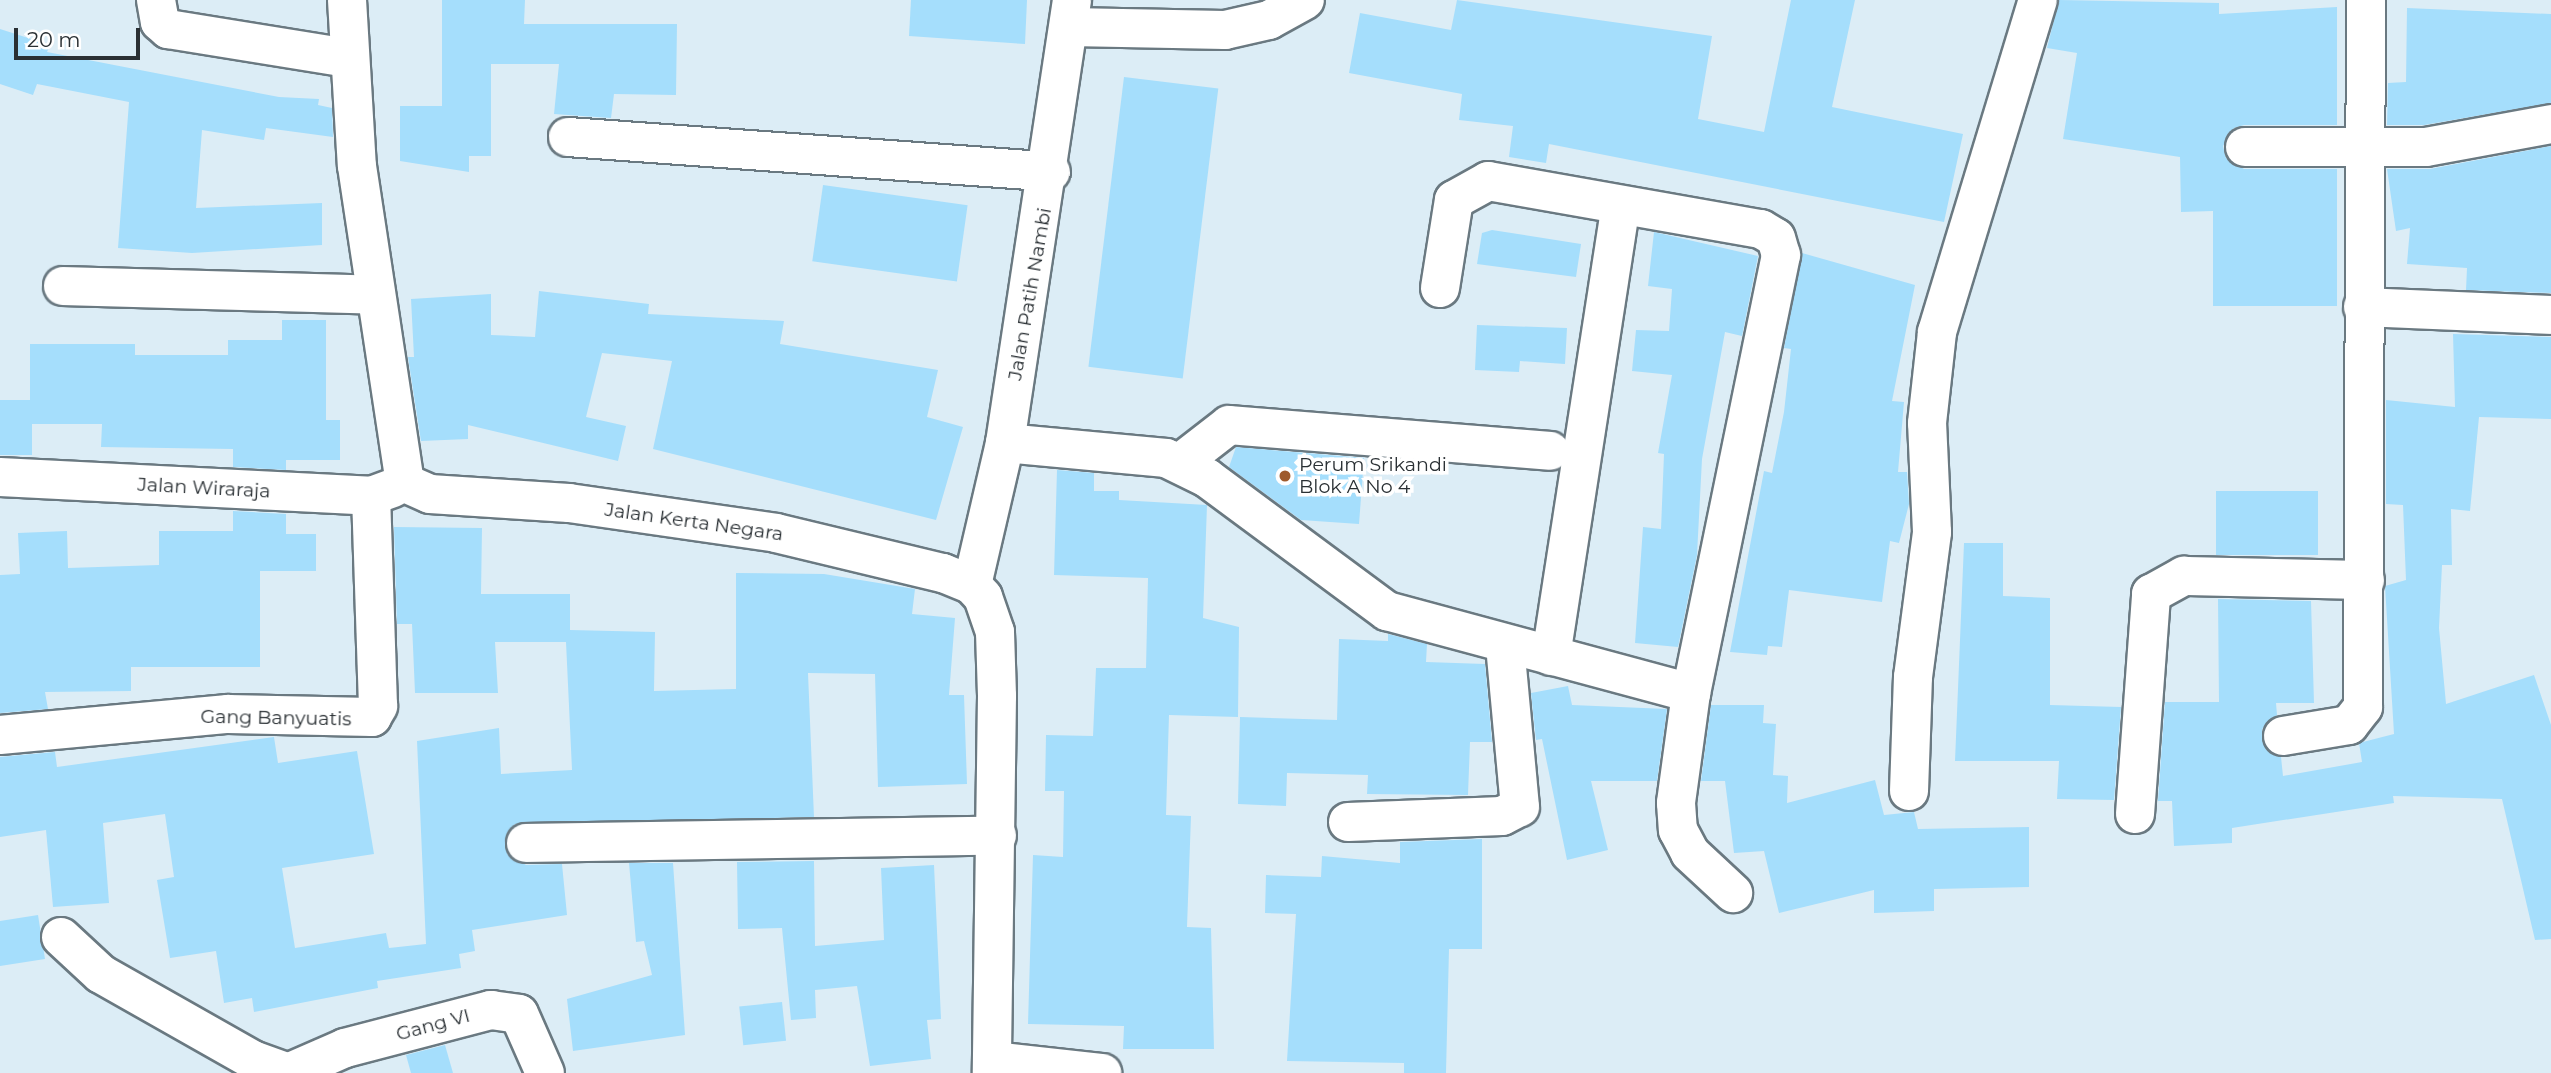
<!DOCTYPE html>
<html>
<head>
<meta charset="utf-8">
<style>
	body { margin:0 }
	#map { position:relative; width:2551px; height:1073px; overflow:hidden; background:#dcedf6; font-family:Montserrat,sans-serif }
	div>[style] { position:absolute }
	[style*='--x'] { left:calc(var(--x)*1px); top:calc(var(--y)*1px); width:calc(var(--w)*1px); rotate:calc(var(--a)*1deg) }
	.building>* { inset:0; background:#a5defc; transform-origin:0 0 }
	.roads { filter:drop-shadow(2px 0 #6a7981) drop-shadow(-2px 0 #6a7981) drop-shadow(0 2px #6a7981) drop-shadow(0 -2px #6a7981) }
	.minor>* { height:38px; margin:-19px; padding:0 19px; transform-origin:19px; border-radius:19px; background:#fff }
	.tertiary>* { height:38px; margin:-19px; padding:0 19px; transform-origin:19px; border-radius:19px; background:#fff }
	.dots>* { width:19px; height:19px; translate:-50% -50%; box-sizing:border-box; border:4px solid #fff; border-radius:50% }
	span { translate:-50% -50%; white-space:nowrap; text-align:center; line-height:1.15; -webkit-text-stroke:7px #fff; paint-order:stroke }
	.street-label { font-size:19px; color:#2a3034 }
	.poi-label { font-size:19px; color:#2a3034 }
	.left { translate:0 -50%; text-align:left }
	.scale { position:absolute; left:14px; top:28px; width:126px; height:32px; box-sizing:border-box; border:4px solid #2a3034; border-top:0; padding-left:9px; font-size:21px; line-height:24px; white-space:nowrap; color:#2a3034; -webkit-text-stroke:5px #fff; paint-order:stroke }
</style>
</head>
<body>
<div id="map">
	<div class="building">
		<i style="clip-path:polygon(442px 0,525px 0,524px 24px,677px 24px,676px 95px,614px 94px,611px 118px,554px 114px,559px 64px,491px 64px,491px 156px,469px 156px,469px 172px,400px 161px,400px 106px,442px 106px)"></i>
		<i style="clip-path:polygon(911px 0,1027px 0,1025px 44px,909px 36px)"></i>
		<i style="clip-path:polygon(1457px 0,1712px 36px,1698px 119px,1764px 132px,1791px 0,1855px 0,1832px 107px,1963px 134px,1944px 222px,1549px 144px,1546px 163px,1509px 157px,1513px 126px,1459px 120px,1462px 94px,1349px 73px,1360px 13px,1451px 30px)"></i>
		<i style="clip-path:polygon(2059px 0,2219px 3px,2219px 14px,2337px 7px,2337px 125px,2244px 125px,2234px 128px,2223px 146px,2226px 158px,2244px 169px,2337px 169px,2337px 306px,2213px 306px,2213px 211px,2181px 212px,2180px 157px,2063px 139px,2077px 53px,2047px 48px)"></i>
		<i style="clip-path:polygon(2407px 8px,2551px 14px,2551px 103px,2424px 125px,2387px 125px,2388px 83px,2406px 82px)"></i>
		<i style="clip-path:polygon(0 29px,50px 45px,47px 52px,279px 97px,319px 99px,318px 105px,332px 108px,333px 137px,266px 128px,264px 140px,202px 130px,196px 208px,322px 203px,322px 245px,192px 253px,118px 248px,129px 102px,37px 84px,33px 95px,0 84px)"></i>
		<i style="left:1124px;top:77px;width:95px;height:292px;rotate:7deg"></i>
		<i style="clip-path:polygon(2551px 146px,2551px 293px,2466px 290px,2467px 268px,2407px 264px,2410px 228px,2396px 231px,2387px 169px,2430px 169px)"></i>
		<i style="left:823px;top:185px;width:146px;height:77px;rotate:8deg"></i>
		<i style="clip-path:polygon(1492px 230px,1581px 244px,1576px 277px,1477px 264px,1482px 233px)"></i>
		<i style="clip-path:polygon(1654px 232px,1758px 256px,1742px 336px,1725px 332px,1702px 459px,1697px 555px,1678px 647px,1635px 643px,1643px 527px,1661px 529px,1664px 454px,1658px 453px,1672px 375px,1632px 371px,1636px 330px,1669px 331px,1672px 289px,1648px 286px)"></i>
		<i style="clip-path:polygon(1802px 253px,1915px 285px,1892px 401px,1904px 402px,1898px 472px,1907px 472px,1909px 504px,1899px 543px,1890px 541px,1882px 602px,1789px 590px,1782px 647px,1768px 646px,1767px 655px,1730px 652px,1764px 471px,1772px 473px,1784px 412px,1791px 349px,1784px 348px)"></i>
		<i style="clip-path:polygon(539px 291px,649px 304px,648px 314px,784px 321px,780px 344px,938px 370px,927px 417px,963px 427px,936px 520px,653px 449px,672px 361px,602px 353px,586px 417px,626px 426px,618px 461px,468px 425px,468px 439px,421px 441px,408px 357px,414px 357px,411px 299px,491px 294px,491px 335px,535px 337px)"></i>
		<i style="clip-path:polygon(282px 320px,326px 320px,326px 420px,340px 420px,340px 460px,286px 460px,286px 470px,233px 467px,233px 449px,101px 447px,102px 424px,32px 424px,32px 455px,0 455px,0 400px,30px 400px,30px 344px,135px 344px,135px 355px,228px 355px,228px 340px,282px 340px)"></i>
		<i style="clip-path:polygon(1477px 325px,1567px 328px,1565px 364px,1520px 361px,1519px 372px,1475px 370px)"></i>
		<i style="clip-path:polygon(2453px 334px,2551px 337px,2551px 419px,2479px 417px,2470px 511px,2451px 509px,2452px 565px,2442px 565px,2439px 628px,2446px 704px,2534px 675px,2551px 725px,2551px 939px,2535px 940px,2502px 799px,2393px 796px,2394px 803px,2232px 828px,2232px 843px,2174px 846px,2172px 801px,2158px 801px,2165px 702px,2219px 702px,2218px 599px,2311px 601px,2314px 703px,2276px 703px,2277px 715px,2262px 729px,2266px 749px,2281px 757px,2283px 776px,2362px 762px,2359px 743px,2394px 734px,2385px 586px,2406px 580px,2403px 505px,2386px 504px,2386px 400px,2455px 407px)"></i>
		<i style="clip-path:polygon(1236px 447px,1364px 458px,1359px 524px,1301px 520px,1229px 467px)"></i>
		<i style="clip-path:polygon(1057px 470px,1094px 473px,1094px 491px,1119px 491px,1119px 500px,1207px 505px,1203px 618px,1239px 627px,1238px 717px,1169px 715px,1166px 815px,1191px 816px,1187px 927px,1211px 928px,1214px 1049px,1123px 1049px,1124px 1026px,1028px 1024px,1033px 855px,1063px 857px,1064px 791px,1045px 791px,1046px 735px,1093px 736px,1096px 668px,1146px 668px,1148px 578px,1054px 575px)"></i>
		<i style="left:2216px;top:491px;width:102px;height:64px"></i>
		<i style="clip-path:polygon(233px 511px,286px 514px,286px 534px,316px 534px,316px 571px,260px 571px,260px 667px,131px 667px,131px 691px,45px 692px,48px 709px,0 713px,0 575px,20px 574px,18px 533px,67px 531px,68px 568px,159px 565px,159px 531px,233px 531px)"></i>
		<i style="clip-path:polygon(394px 527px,482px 528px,481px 594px,570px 594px,570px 630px,655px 632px,654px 691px,736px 689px,736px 573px,824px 574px,915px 589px,912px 614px,955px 618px,949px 695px,964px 695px,967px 784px,878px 787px,875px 674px,808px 673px,814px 817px,515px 824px,507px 833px,507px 854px,526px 865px,562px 864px,567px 915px,472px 930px,475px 951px,459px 954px,461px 968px,377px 981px,378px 988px,254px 1012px,252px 998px,224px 1003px,216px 951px,170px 958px,157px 880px,174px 877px,165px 814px,103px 823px,109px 903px,53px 907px,46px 830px,0 837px,0 757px,55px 752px,57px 767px,274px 737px,278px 763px,357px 751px,374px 854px,282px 868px,295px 948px,386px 933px,389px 948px,426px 944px,417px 741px,499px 728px,501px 774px,572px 770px,566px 642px,495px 642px,498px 693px,415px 693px,412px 624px,397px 624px)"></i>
		<i style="clip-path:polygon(1964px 543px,2003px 543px,2003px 596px,2050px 598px,2050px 705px,2121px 707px,2114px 800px,2057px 799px,2059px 761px,1955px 761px)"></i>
		<i style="clip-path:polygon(1388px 634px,1427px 644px,1426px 662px,1485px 664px,1492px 742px,1470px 742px,1468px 795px,1367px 794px,1368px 775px,1287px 773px,1286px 806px,1238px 804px,1240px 717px,1337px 720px,1339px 639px,1388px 641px)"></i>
		<i style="clip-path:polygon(1568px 686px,1572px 705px,1667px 709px,1657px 781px,1591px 781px,1608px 850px,1567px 860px,1542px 739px,1536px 740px,1531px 693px)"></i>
		<i style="clip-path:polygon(1711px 705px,1764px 705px,1763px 723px,1776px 724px,1773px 775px,1788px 776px,1787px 803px,1875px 780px,1884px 815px,1914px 812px,1918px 829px,2029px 827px,2029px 887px,1934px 889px,1934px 911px,1874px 913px,1874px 890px,1779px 913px,1764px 851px,1734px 853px,1725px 781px,1701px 781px)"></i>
		<i style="clip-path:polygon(1482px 839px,1482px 949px,1449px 949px,1446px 1073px,1404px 1073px,1404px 1063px,1287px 1061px,1296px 914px,1265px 913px,1266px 875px,1321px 877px,1322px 856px,1400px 863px,1400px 842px)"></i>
		<i style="clip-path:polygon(814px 861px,815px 946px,884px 940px,881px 868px,934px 865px,941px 1019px,927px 1020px,931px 1059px,870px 1066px,857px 986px,815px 990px,816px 1018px,791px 1020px,782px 928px,738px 929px,737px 862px)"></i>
		<i style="clip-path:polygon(629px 863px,673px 863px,685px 1035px,573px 1051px,567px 999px,652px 975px,644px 941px,636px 942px)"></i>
		<i style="clip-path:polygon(38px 915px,45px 959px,0 966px,0 921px)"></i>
		<i style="left:782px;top:1002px;width:39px;height:43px;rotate:84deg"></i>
		<i style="clip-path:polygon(445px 1045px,453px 1073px,411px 1073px,406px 1055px)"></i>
	</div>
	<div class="roads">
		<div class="minor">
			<i style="--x:156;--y:0;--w:22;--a:80"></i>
			<i style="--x:160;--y:22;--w:11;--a:41"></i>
			<i style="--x:168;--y:29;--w:182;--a:9.2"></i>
			<i style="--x:1070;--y:27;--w:155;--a:1.1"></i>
			<i style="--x:1225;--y:30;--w:45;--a:-12.8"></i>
			<i style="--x:1269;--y:20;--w:41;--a:-29.1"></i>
			<i style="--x:568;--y:137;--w:484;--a:4.1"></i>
			<i style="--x:2245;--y:147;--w:181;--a:0"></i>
			<i style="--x:2426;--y:147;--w:127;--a:-10.4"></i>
			<i style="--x:63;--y:286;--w:313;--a:1.6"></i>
			<i style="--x:1440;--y:288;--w:89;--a:-81"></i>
			<i style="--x:1454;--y:200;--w:39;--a:-29"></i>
			<i style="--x:1488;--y:181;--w:277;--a:10"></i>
			<i style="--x:1761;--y:229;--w:17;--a:31"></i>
			<i style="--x:1776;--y:238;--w:18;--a:74"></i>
			<i style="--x:1781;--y:255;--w:447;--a:101.6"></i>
			<i style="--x:1691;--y:693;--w:111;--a:97.8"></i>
			<i style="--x:1676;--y:803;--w:27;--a:86"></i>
			<i style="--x:1678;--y:830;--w:26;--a:62"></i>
			<i style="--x:1690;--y:853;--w:59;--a:42.9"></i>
			<i style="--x:2363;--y:307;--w:188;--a:2.4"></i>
			<i style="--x:1005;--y:443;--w:162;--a:5.3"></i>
			<i style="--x:1166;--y:458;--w:46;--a:26"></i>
			<i style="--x:1207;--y:478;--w:224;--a:36.5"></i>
			<i style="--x:1387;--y:611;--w:315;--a:15.1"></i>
			<i style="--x:1180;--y:463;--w:62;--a:-37.8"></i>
			<i style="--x:1229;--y:425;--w:322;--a:4.6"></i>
			<i style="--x:0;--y:477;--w:371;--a:2.9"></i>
			<i style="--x:371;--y:496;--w:23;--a:-20"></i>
			<i style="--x:972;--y:585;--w:146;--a:-76.9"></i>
			<i style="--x:1005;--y:443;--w:448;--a:-81.4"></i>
			<i style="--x:1551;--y:656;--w:455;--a:-81.2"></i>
			<i style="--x:0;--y:735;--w:229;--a:-5.3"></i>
			<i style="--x:228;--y:714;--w:144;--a:1.2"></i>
			<i style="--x:372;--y:717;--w:13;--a:-61"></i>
			<i style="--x:378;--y:706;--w:210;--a:-91.9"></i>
			<i style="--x:2283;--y:736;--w:67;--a:-9.5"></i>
			<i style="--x:2349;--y:725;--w:23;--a:-52"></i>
			<i style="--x:2363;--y:707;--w:707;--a:-89.76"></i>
			<i style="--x:1909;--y:791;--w:114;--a:-88"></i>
			<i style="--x:1913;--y:677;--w:146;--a:-82.5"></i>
			<i style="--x:1932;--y:532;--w:109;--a:-92.6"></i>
			<i style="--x:1927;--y:423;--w:92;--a:-83.7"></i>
			<i style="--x:1937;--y:332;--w:347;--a:-73.1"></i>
			<i style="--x:2135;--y:814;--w:221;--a:-85.8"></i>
			<i style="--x:2151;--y:594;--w:38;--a:-29"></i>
			<i style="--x:2184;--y:576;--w:181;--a:1.3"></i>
			<i style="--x:1348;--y:822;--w:154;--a:-2.2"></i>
			<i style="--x:1502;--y:816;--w:20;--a:-27"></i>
			<i style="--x:1520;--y:807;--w:164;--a:-95.3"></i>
			<i style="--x:526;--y:843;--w:471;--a:-0.9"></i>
			<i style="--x:61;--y:937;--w:54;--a:42.8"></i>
			<i style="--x:101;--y:974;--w:175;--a:29.5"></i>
			<i style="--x:253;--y:1060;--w:37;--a:20"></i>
			<i style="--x:993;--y:1061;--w:110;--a:6.3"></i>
			<i style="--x:288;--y:1073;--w:62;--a:-23.7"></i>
			<i style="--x:345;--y:1048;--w:151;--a:-14.6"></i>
			<i style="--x:491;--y:1010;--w:28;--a:8"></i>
			<i style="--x:519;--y:1014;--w:64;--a:66.2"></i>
		</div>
		<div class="tertiary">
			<i style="--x:347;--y:0;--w:166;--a:86.6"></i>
			<i style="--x:357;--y:166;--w:321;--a:81.4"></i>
			<i style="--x:405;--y:483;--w:27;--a:24"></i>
			<i style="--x:430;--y:494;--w:139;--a:3.7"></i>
			<i style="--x:569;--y:503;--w:209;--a:8.2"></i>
			<i style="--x:776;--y:533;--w:172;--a:13.5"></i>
			<i style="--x:943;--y:573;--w:31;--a:22"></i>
			<i style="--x:972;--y:585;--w:16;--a:47"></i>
			<i style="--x:983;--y:597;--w:37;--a:71"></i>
			<i style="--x:995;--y:632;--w:64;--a:88.2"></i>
			<i style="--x:997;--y:696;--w:377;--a:90.8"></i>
		</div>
	</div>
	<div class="dots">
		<i style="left:1285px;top:476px;background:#9e5a2c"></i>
	</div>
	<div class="street-label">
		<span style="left:1030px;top:294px;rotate:-80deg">Jalan Patih Nambi</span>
		<span style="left:204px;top:488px;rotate:3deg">Jalan Wiraraja</span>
		<span style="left:694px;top:522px;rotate:8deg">Jalan Kerta Negara</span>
		<span style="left:276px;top:718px;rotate:1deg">Gang Banyuatis</span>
		<span style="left:433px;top:1025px;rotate:-15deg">Gang VI</span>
	</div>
	<div class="poi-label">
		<span class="left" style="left:1299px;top:476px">Perum Srikandi<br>Blok A No 4</span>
	</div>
	<div class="scale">20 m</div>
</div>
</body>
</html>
